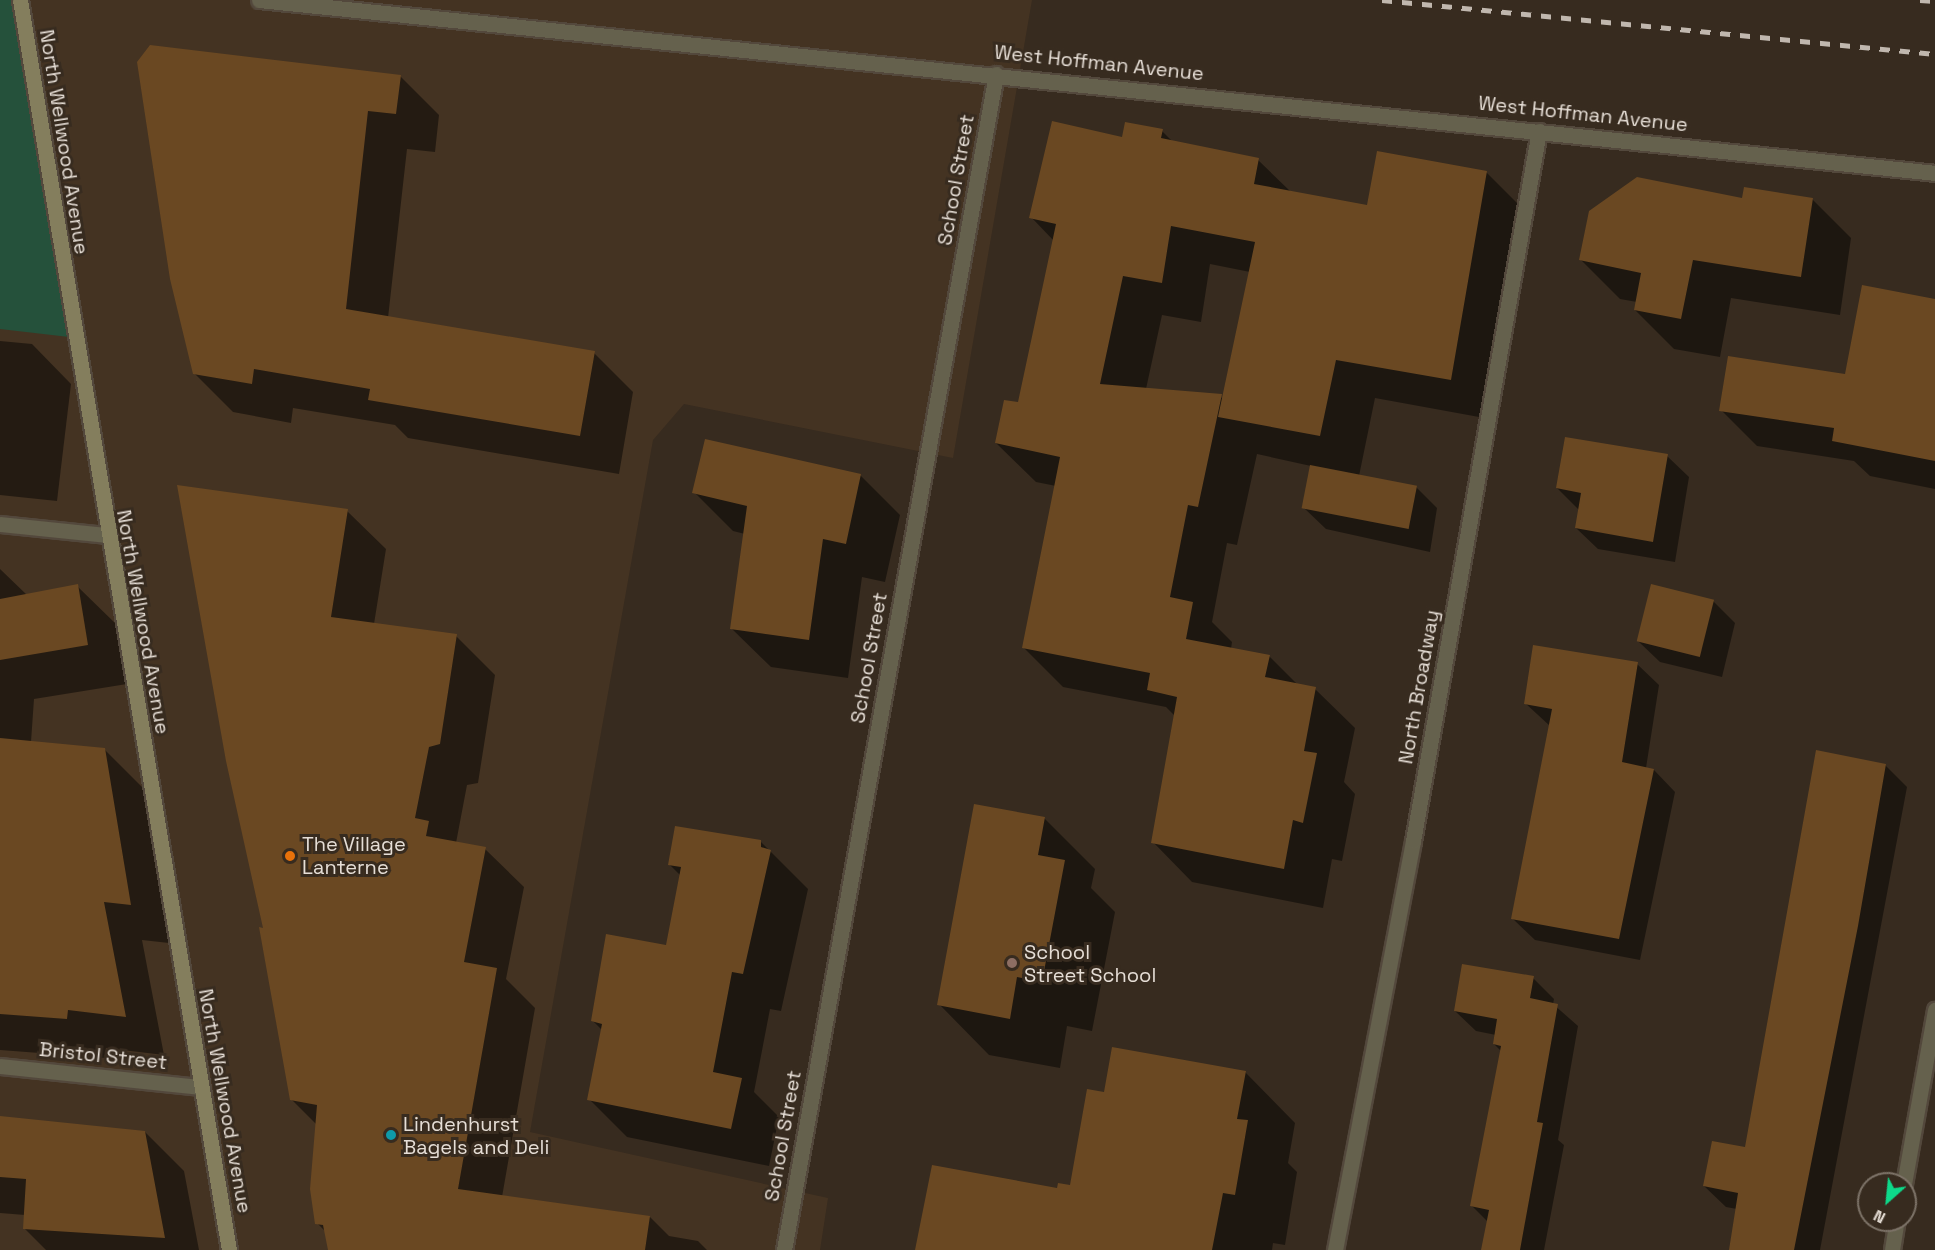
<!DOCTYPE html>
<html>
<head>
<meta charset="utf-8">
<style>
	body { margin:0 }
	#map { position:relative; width:1935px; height:1250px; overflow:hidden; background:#372b1f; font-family:"Space Grotesk",sans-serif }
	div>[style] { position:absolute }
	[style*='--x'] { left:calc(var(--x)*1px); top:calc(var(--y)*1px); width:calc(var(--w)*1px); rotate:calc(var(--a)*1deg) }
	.built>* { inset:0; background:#432 }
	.green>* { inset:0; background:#25513b }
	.shadow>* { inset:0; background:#0007 }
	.building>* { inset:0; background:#6a4822; transform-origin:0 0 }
	.roads { filter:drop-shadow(2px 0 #53483c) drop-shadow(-2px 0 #53483c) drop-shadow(0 2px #53483c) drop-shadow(0 -2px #53483c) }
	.minor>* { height:15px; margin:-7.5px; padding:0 7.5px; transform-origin:7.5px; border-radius:7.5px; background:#65614d }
	.tertiary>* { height:15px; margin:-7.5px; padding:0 7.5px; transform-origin:7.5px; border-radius:7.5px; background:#65614d }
	.secondary>* { height:15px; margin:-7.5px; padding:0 7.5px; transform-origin:7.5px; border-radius:7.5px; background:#847e5d }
	.rail>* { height:4.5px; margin-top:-2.25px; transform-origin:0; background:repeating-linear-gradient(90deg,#c0b7ae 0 10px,transparent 0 20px) }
	.dots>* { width:16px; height:16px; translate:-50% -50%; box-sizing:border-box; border:3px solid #372b1f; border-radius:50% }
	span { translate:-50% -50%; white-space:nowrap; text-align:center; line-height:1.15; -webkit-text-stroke:6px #372b1f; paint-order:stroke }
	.street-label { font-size:20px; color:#e6ded6 }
	.poi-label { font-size:20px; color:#e6ded6 }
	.left { translate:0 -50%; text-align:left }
	.north { position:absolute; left:1857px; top:1172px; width:60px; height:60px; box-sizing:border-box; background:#372b1f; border:2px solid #7d7368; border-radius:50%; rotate:207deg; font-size:16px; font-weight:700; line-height:24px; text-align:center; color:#e6ded6 }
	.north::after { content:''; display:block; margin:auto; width:21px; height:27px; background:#0dd98a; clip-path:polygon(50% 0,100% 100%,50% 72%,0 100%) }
</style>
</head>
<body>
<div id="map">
	<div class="built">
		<i style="clip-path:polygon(0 0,1032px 0,953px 458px,684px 404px,653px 440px,530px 1132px,828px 1198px,820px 1250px,0 1250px)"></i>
	</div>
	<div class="green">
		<i style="clip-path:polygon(0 0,14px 0,69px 337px,0 329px)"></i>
	</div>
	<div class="shadow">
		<i style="clip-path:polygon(400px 76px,439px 115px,435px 152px,407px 149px,388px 318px,594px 353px,633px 392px,619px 474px,408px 438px,395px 425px,293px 408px,291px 423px,233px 412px,194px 373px,171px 279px)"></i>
		<i style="clip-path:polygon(evenodd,1162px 131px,1173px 142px,1258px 160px,1291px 192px,1368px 207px,1378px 153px,1487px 173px,1526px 212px,1490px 419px,1375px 398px,1359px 476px,1416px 487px,1437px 508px,1430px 552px,1326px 529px,1304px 508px,1311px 466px,1257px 454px,1237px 545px,1227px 543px,1212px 622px,1232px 642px,1231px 649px,1269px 656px,1298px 685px,1315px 689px,1355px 728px,1344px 782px,1355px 794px,1342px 861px,1332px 859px,1323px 908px,1192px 882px,1153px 842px,1175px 716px,1166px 707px,1063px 687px,1024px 648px,1056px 486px,1036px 482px,996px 443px,1019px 404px,1054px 241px,1031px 217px,1123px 139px,1162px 131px,1210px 264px,1250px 272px,1224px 398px,1146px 389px,1162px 315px,1201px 322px,1210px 264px)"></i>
		<i style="clip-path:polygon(1812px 199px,1851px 238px,1840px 315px,1731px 298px,1720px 357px,1674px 349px,1635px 310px,1637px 302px,1620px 299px,1581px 260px,1743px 200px)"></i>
		<i style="clip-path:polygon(1935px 301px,1935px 489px,1870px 476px,1854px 461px,1757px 446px,1721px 410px,1846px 376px)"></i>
		<i style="clip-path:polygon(0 341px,32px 344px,71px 384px,57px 501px,0 495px)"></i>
		<i style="clip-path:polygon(706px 440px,861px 476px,900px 515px,885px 582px,862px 577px,848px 678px,771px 667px,731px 628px,745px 534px,733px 531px,694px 492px)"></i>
		<i style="clip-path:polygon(1667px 456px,1689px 477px,1675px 562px,1598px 549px,1576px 528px,1579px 510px,1557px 488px)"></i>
		<i style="clip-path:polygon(347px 511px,386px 549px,374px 624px,456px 636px,495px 675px,478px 783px,467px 785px,456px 843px,485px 849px,524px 887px,506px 979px,535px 1008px,502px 1197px,650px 1217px,669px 1236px,698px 1241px,707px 1250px,329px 1250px,326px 1232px,317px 1223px,317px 1125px,291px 1099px,265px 930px)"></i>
		<i style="clip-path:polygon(0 569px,27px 595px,77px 586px,117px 625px,127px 684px,34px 699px,31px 742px,104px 749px,143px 788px,169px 943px,142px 940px,164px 1055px,106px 1048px,105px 1058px,0 1050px)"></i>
		<i style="clip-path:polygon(1713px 601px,1735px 623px,1722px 677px,1660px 662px,1638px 641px)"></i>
		<i style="clip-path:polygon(1637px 664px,1659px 685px,1646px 768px,1654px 770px,1675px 792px,1640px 960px,1535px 940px,1513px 919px,1550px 726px,1525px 703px)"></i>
		<i style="clip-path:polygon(1885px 765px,1907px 787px,1820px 1250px,1730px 1250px,1737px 1209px,1726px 1207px,1704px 1186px,1746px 1149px)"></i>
		<i style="clip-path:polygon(1044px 818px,1095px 869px,1091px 888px,1115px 912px,1092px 1031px,1067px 1026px,1060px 1068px,989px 1055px,939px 1004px)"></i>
		<i style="clip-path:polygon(761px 842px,808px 889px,781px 1011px,770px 1009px,754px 1092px,779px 1117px,769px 1166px,627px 1137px,589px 1099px,603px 1031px,592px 1020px,668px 947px,681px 876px,670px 865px)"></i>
		<i style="clip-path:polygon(1533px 978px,1554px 999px,1553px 1004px,1578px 1026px,1558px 1140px,1564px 1145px,1544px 1250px,1482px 1250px,1488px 1222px,1472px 1206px,1501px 1051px,1494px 1044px,1496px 1035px,1476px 1031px,1455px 1011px)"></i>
		<i style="clip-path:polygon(1245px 1072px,1295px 1123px,1288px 1163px,1297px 1172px,1285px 1245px,1273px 1243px,1272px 1250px,917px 1250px,1072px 1187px,1105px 1094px)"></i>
		<i style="clip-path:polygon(0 1118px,145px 1132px,184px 1171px,199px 1250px,46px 1250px,24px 1228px,25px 1215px,0 1213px)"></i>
	</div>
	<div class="building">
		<i style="clip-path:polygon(150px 45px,401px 75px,396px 114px,368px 111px,346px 309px,595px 351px,580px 436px,368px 400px,370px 389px,254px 369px,252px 384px,193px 374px,170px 279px,137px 62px)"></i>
		<i style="clip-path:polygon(1052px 121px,1122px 137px,1125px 122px,1163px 129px,1161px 138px,1259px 158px,1254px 184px,1367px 205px,1377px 151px,1487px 171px,1451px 380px,1336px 360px,1320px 436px,1218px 417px,1255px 242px,1171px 226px,1162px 283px,1123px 276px,1100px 384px,1222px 394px,1198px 507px,1188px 505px,1170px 597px,1193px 602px,1186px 639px,1270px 655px,1265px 677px,1316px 687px,1304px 751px,1317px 753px,1303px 823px,1293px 820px,1284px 869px,1151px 843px,1177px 697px,1147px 690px,1150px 673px,1022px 648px,1060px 457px,995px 443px,1004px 400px,1018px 402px,1056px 224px,1029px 218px)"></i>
		<i style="clip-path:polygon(1637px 177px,1742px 198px,1744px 187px,1813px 198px,1801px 277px,1693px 260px,1681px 319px,1634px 310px,1641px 273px,1579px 260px,1589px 211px)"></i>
		<i style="clip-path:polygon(1862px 285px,1935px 299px,1935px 461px,1832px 441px,1834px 428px,1719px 411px,1728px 356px,1845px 374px)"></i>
		<i style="clip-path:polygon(1565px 437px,1668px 454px,1653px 542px,1575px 528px,1581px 493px,1556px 488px)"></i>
		<i style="clip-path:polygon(705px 439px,861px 474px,846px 544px,823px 539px,809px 640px,730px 629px,747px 506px,692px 493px)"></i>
		<i style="left:1310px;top:465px;width:109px;height:44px;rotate:11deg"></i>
		<i style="clip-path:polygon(177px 485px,348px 509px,331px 617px,457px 634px,440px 744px,429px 747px,415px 818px,429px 821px,426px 836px,486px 847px,464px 962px,497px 968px,458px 1189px,650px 1216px,645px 1250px,328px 1250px,323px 1225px,315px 1224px,310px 1189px,317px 1105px,290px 1100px,259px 927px,263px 928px,226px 761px)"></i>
		<i style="clip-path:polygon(78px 584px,88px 645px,0 660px,0 599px)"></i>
		<i style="left:1651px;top:584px;width:65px;height:59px;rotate:14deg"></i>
		<i style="clip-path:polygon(1533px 645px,1638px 662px,1622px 762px,1654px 769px,1619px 939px,1511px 919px,1552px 709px,1524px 704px)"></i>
		<i style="clip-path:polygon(0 738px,105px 748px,131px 905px,104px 902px,126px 1017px,68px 1010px,67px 1019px,0 1014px)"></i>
		<i style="clip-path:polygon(1816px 750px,1886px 764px,1858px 926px,1794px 1250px,1729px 1250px,1738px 1193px,1703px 1186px,1712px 1141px,1745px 1147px)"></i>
		<i style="clip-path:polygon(974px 804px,1045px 817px,1038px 855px,1065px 860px,1042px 982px,1017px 977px,1010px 1019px,937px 1005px)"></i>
		<i style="clip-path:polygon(675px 826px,761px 840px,761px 847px,771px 850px,743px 974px,732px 972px,713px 1072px,742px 1078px,731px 1129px,587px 1100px,602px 1024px,591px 1021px,606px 934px,666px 945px,681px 867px,668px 865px)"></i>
		<i style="clip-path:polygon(1462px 964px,1534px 976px,1530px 998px,1558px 1004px,1537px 1122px,1543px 1123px,1520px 1250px,1481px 1250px,1489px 1210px,1470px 1206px,1501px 1046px,1493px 1044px,1497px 1019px,1454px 1011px)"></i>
		<i style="clip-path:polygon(1112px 1047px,1246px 1071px,1237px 1119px,1248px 1120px,1235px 1195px,1223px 1193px,1212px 1250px,915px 1250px,932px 1165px,1057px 1188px,1058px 1183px,1070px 1185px,1087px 1089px,1104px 1092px)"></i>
		<i style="clip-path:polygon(0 1116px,145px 1131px,165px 1238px,23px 1229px,26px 1179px,0 1177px)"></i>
	</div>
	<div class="roads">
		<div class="minor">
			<i style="--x:0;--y:524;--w:108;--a:5.9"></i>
			<i style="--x:0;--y:1066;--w:202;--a:6"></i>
			<i style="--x:1904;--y:1184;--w:177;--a:-79.9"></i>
			<i style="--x:784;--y:1250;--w:1195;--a:-79.78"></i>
			<i style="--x:1335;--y:1250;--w:416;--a:-79.2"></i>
			<i style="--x:1413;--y:841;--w:721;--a:-79.94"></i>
			<i style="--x:1892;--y:1250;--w:30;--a:-81"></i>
		</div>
		<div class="tertiary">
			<i style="--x:259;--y:0;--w:1685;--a:5.89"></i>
		</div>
		<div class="secondary">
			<i style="--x:20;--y:0;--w:1267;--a:80.51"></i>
		</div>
	</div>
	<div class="rail">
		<i style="--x:1382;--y:0;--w:556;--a:5.58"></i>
		<i style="--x:1920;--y:0;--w:15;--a:4"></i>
	</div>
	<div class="dots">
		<i style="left:290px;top:856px;background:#e8710a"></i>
		<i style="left:1012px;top:963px;background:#8d6e63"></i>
		<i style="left:391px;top:1135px;background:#0f9aa8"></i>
	</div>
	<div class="street-label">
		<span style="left:1099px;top:63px;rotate:6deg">West Hoffman Avenue</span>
		<span style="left:1583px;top:114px;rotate:6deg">West Hoffman Avenue</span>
		<span style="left:64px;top:142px;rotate:81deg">North Wellwood Avenue</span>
		<span style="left:956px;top:180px;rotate:-80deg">School Street</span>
		<span style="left:143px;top:622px;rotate:80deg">North Wellwood Avenue</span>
		<span style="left:869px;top:658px;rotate:-80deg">School Street</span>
		<span style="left:1419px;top:687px;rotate:-80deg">North Broadway</span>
		<span style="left:103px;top:1056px;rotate:6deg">Bristol Street</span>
		<span style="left:225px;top:1101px;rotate:80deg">North Wellwood Avenue</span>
		<span style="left:783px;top:1136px;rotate:-80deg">School Street</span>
	</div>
	<div class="poi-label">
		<span class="left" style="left:302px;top:856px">The Village<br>Lanterne</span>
		<span class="left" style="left:1024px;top:964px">School<br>Street School</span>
		<span class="left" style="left:403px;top:1136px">Lindenhurst<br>Bagels and Deli</span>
	</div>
	<div class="north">N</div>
</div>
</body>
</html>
